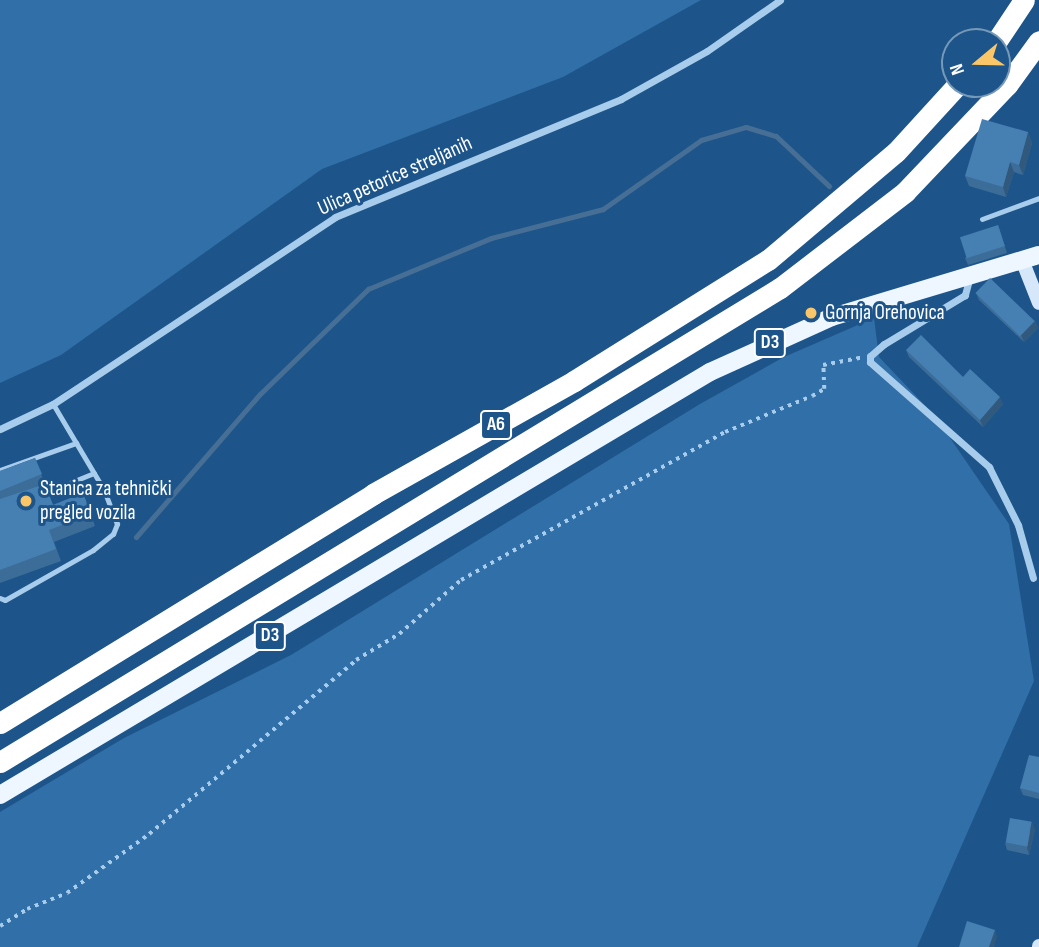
<!DOCTYPE html>
<html>
<head>
<meta charset="utf-8">
<style>
	body { margin:0 }
	#map { position:relative; width:1039px; height:947px; overflow:hidden; background:#1d558a; font-family:"Sofia Sans Condensed",sans-serif }
	div>[style] { position:absolute }
	[style*='--x'] { left:calc(var(--x)*1px); top:calc(var(--y)*1px); width:calc(var(--w)*1px); rotate:calc(var(--a)*1deg) }
	.green>* { inset:0; background:#316fa8 }
	.stream>* { height:5px; margin:-2.5px; padding:0 2.5px; transform-origin:2.5px; border-radius:2.5px; background:#476f95 }
	.path>* { height:3.5px; margin-top:-1.75px; transform-origin:0; background:repeating-linear-gradient(90deg,#a8ccec 0 3.5px,transparent 0 8.5px) }
	.service>* { height:5px; margin:-2.5px; padding:0 2.5px; transform-origin:2.5px; border-radius:2.5px; background:#a8ccec }
	.minor>* { height:7px; margin:-3.5px; padding:0 3.5px; transform-origin:3.5px; border-radius:3.5px; background:#a8ccec }
	.secondary>* { height:14px; margin:-7px; padding:0 7px; transform-origin:7px; border-radius:7px; background:#d5e7f9 }
	.primary>* { height:18px; margin:-9px; padding:0 9px; transform-origin:9px; border-radius:9px; background:#eef6ff }
	.motorway>* { height:21px; margin:-10.5px; padding:0 10.5px; transform-origin:10.5px; border-radius:10.5px; background:#fff }
	.wall>* { inset:0; background:#3c6d99 }
	.shaded-wall>* { inset:0; background:#31597d }
	.building>* { inset:0; background:#467fb2; transform-origin:0 0 }
	.dots>* { width:19px; height:19px; translate:-50% -50%; box-sizing:border-box; border:4px solid #1d558a; border-radius:50% }
	span { translate:-50% -50%; white-space:nowrap; text-align:center; line-height:1.15; -webkit-text-stroke:6px #1d558a; paint-order:stroke }
	.shield-label span { padding:2px 5px; background:#1d558a; border:2px solid; border-radius:5px; -webkit-text-stroke-width:0 }
	.shield-label { font-size:19px; color:#fff; font-weight:700 }
	.street-label { font-size:21px; color:#fff }
	.poi-label { font-size:21px; color:#fff }
	.left { translate:0 -50%; text-align:left }
	.north { position:absolute; left:941px; top:28px; width:70px; height:70px; box-sizing:border-box; background:#1d558a; border:2px solid #7799b9; border-radius:50%; rotate:251deg; font-size:19px; font-weight:700; line-height:28px; text-align:center; color:#fff }
	.north::after { content:''; display:block; margin:auto; width:24px; height:32px; background:#fbc667; clip-path:polygon(50% 0,100% 100%,50% 72%,0 100%) }
</style>
</head>
<body>
<div id="map">
	<div class="green">
		<i style="clip-path:polygon(0 0,701px 0,563px 77px,322px 169px,61px 355px,0 383px)"></i>
		<i style="clip-path:polygon(874px 318px,879px 357px,935px 416px,1009px 524px,1034px 681px,917px 947px,0 947px,0 812px,124px 738px,291px 655px,700px 404px,784px 357px)"></i>
	</div>
	<div class="stream">
		<i style="--x:136;--y:537;--w:189;--a:-49.1"></i>
		<i style="--x:260;--y:394;--w:151;--a:-44.2"></i>
		<i style="--x:368;--y:289;--w:133;--a:-22.5"></i>
		<i style="--x:491;--y:238;--w:116;--a:-14.5"></i>
		<i style="--x:603;--y:209;--w:120;--a:-35.1"></i>
		<i style="--x:701;--y:140;--w:47;--a:-16.1"></i>
		<i style="--x:746;--y:127;--w:31;--a:17"></i>
		<i style="--x:776;--y:136;--w:73;--a:43.3"></i>
	</div>
	<div class="path">
		<i style="--x:0;--y:926;--w:32;--a:-32"></i>
		<i style="--x:27;--y:909;--w:43;--a:-21.8"></i>
		<i style="--x:67;--y:893;--w:101;--a:-35.7"></i>
		<i style="--x:149;--y:834;--w:270;--a:-40"></i>
		<i style="--x:356;--y:660;--w:50;--a:-31.2"></i>
		<i style="--x:399;--y:634;--w:82;--a:-41.1"></i>
		<i style="--x:461;--y:580;--w:303;--a:-29.3"></i>
		<i style="--x:725;--y:432;--w:94;--a:-22.5"></i>
		<i style="--x:812;--y:396;--w:14;--a:-30"></i>
		<i style="--x:824;--y:389;--w:24;--a:-92"></i>
		<i style="--x:823;--y:365;--w:38;--a:-11"></i>
	</div>
	<div class="service">
		<i style="--x:982;--y:219;--w:61;--a:-20.2"></i>
		<i style="--x:0;--y:470;--w:81;--a:-19.6"></i>
		<i style="--x:42;--y:494;--w:56;--a:-22"></i>
		<i style="--x:0;--y:598;--w:5;--a:22"></i>
		<i style="--x:5;--y:600;--w:101;--a:-29.6"></i>
		<i style="--x:93;--y:550;--w:26;--a:-39"></i>
		<i style="--x:113;--y:534;--w:11;--a:-68"></i>
		<i style="--x:117;--y:524;--w:36;--a:-111"></i>
		<i style="--x:104;--y:490;--w:100;--a:-120.7"></i>
	</div>
	<div class="minor">
		<i style="--x:970;--y:276;--w:20;--a:105"></i>
		<i style="--x:965;--y:295;--w:95;--a:148.8"></i>
		<i style="--x:884;--y:344;--w:18;--a:139"></i>
		<i style="--x:870;--y:356;--w:6;--a:90"></i>
		<i style="--x:870;--y:362;--w:159;--a:41.4"></i>
		<i style="--x:989;--y:467;--w:65;--a:63.4"></i>
		<i style="--x:1018;--y:525;--w:55;--a:74.2"></i>
		<i style="--x:0;--y:429;--w:59;--a:-25.3"></i>
		<i style="--x:53;--y:404;--w:338;--a:-33.5"></i>
		<i style="--x:335;--y:217;--w:309;--a:-22.4"></i>
		<i style="--x:621;--y:99;--w:98;--a:-29.2"></i>
		<i style="--x:707;--y:51;--w:89;--a:-34.9"></i>
	</div>
	<div class="secondary">
		<i style="--x:1022;--y:260;--w:46;--a:68.4"></i>
		<i style="--x:1039;--y:947;--w:1;--a:-90"></i>
	</div>
	<div class="primary">
		<i style="--x:0;--y:795;--w:826;--a:-30.79"></i>
		<i style="--x:710;--y:372;--w:134;--a:-24.3"></i>
		<i style="--x:832;--y:317;--w:216;--a:-16.7"></i>
	</div>
	<div class="motorway">
		<i style="--x:996;--y:42;--w:50;--a:-56.3"></i>
		<i style="--x:0;--y:723;--w:438;--a:-31.5"></i>
		<i style="--x:373;--y:494;--w:231;--a:-29.3"></i>
		<i style="--x:574;--y:381;--w:229;--a:-32"></i>
		<i style="--x:768;--y:260;--w:167;--a:-40.2"></i>
		<i style="--x:896;--y:152;--w:92;--a:-47.6"></i>
		<i style="--x:0;--y:762;--w:913;--a:-31.29"></i>
		<i style="--x:780;--y:288;--w:158;--a:-37.5"></i>
		<i style="--x:905;--y:192;--w:148;--a:-46.4"></i>
		<i style="--x:1007;--y:85;--w:54;--a:-54"></i>
	</div>
	<div class="wall">
		<i style="clip-path:polygon(1028px 132px,1032px 143px,1023px 175px,1014px 172px,1006px 197px,969px 186px,965px 176px)"></i>
		<i style="clip-path:polygon(998px 225px,1007px 253px,968px 265px,965px 258px)"></i>
		<i style="clip-path:polygon(976px 293px,1035px 321px,1038px 328px,1024px 342px,979px 300px)"></i>
		<i style="clip-path:polygon(906px 350px,963px 377px,1003px 404px,983px 427px,909px 357px)"></i>
		<i style="clip-path:polygon(35px 458px,53px 505px,83px 493px,95px 526px,54px 542px,61px 561px,0 583px,0 471px)"></i>
		<i style="clip-path:polygon(1039px 757px,1039px 799px,1023px 795px,1020px 788px)"></i>
		<i style="clip-path:polygon(1035px 829px,1029px 855px,1007px 850px,1005px 843px)"></i>
	</div>
	<div class="shaded-wall">
		<i style="clip-path:polygon(1028px 132px,1032px 143px,1023px 175px,1019px 165px)"></i>
		<i style="clip-path:polygon(1010px 162px,1014px 172px,1006px 197px,1003px 187px)"></i>
		<i style="clip-path:polygon(1035px 321px,1038px 328px,1024px 342px,1021px 335px)"></i>
		<i style="clip-path:polygon(1000px 397px,1003px 404px,983px 427px,980px 420px)"></i>
		<i style="clip-path:polygon(1032px 822px,1035px 829px,1029px 855px,1027px 848px)"></i>
		<i style="clip-path:polygon(995px 930px,997px 937px,994px 947px,989px 947px)"></i>
	</div>
	<div class="building">
		<i style="clip-path:polygon(982px 119px,1028px 132px,1019px 165px,1010px 162px,1003px 187px,965px 176px)"></i>
		<i style="left:998px;top:225px;width:22px;height:40px;rotate:72deg"></i>
		<i style="left:990px;top:278px;width:62px;height:21px;rotate:44deg"></i>
		<i style="clip-path:polygon(921px 335px,963px 377px,970px 369px,1000px 397px,980px 420px,906px 350px)"></i>
		<i style="clip-path:polygon(35px 458px,42px 474px,0 491px,0 471px)"></i>
		<i style="clip-path:polygon(45px 484px,53px 505px,83px 493px,91px 514px,49px 530px,56px 549px,0 570px,0 499px)"></i>
		<i style="clip-path:polygon(1029px 755px,1039px 757px,1039px 793px,1020px 788px)"></i>
		<i style="left:1010px;top:818px;width:22px;height:25px;rotate:10deg"></i>
		<i style="clip-path:polygon(967px 921px,995px 930px,989px 947px,959px 947px)"></i>
	</div>
	<div class="dots">
		<i style="left:811px;top:313px;background:#fbc667"></i>
		<i style="left:26px;top:501px;background:#fbc667"></i>
	</div>
	<div class="shield-label">
		<span style="left:770px;top:343px">D3</span>
		<span style="left:496px;top:425px">A6</span>
		<span style="left:270px;top:636px">D3</span>
	</div>
	<div class="street-label">
		<span style="left:395px;top:176px;rotate:-24deg">Ulica petorice streljanih</span>
	</div>
	<div class="poi-label">
		<span class="left" style="left:825px;top:313px">Gornja Orehovica</span>
		<span class="left" style="left:40px;top:501px">Stanica za tehnički<br>pregled vozila</span>
	</div>
	<div class="north">N</div>
</div>
</body>
</html>
